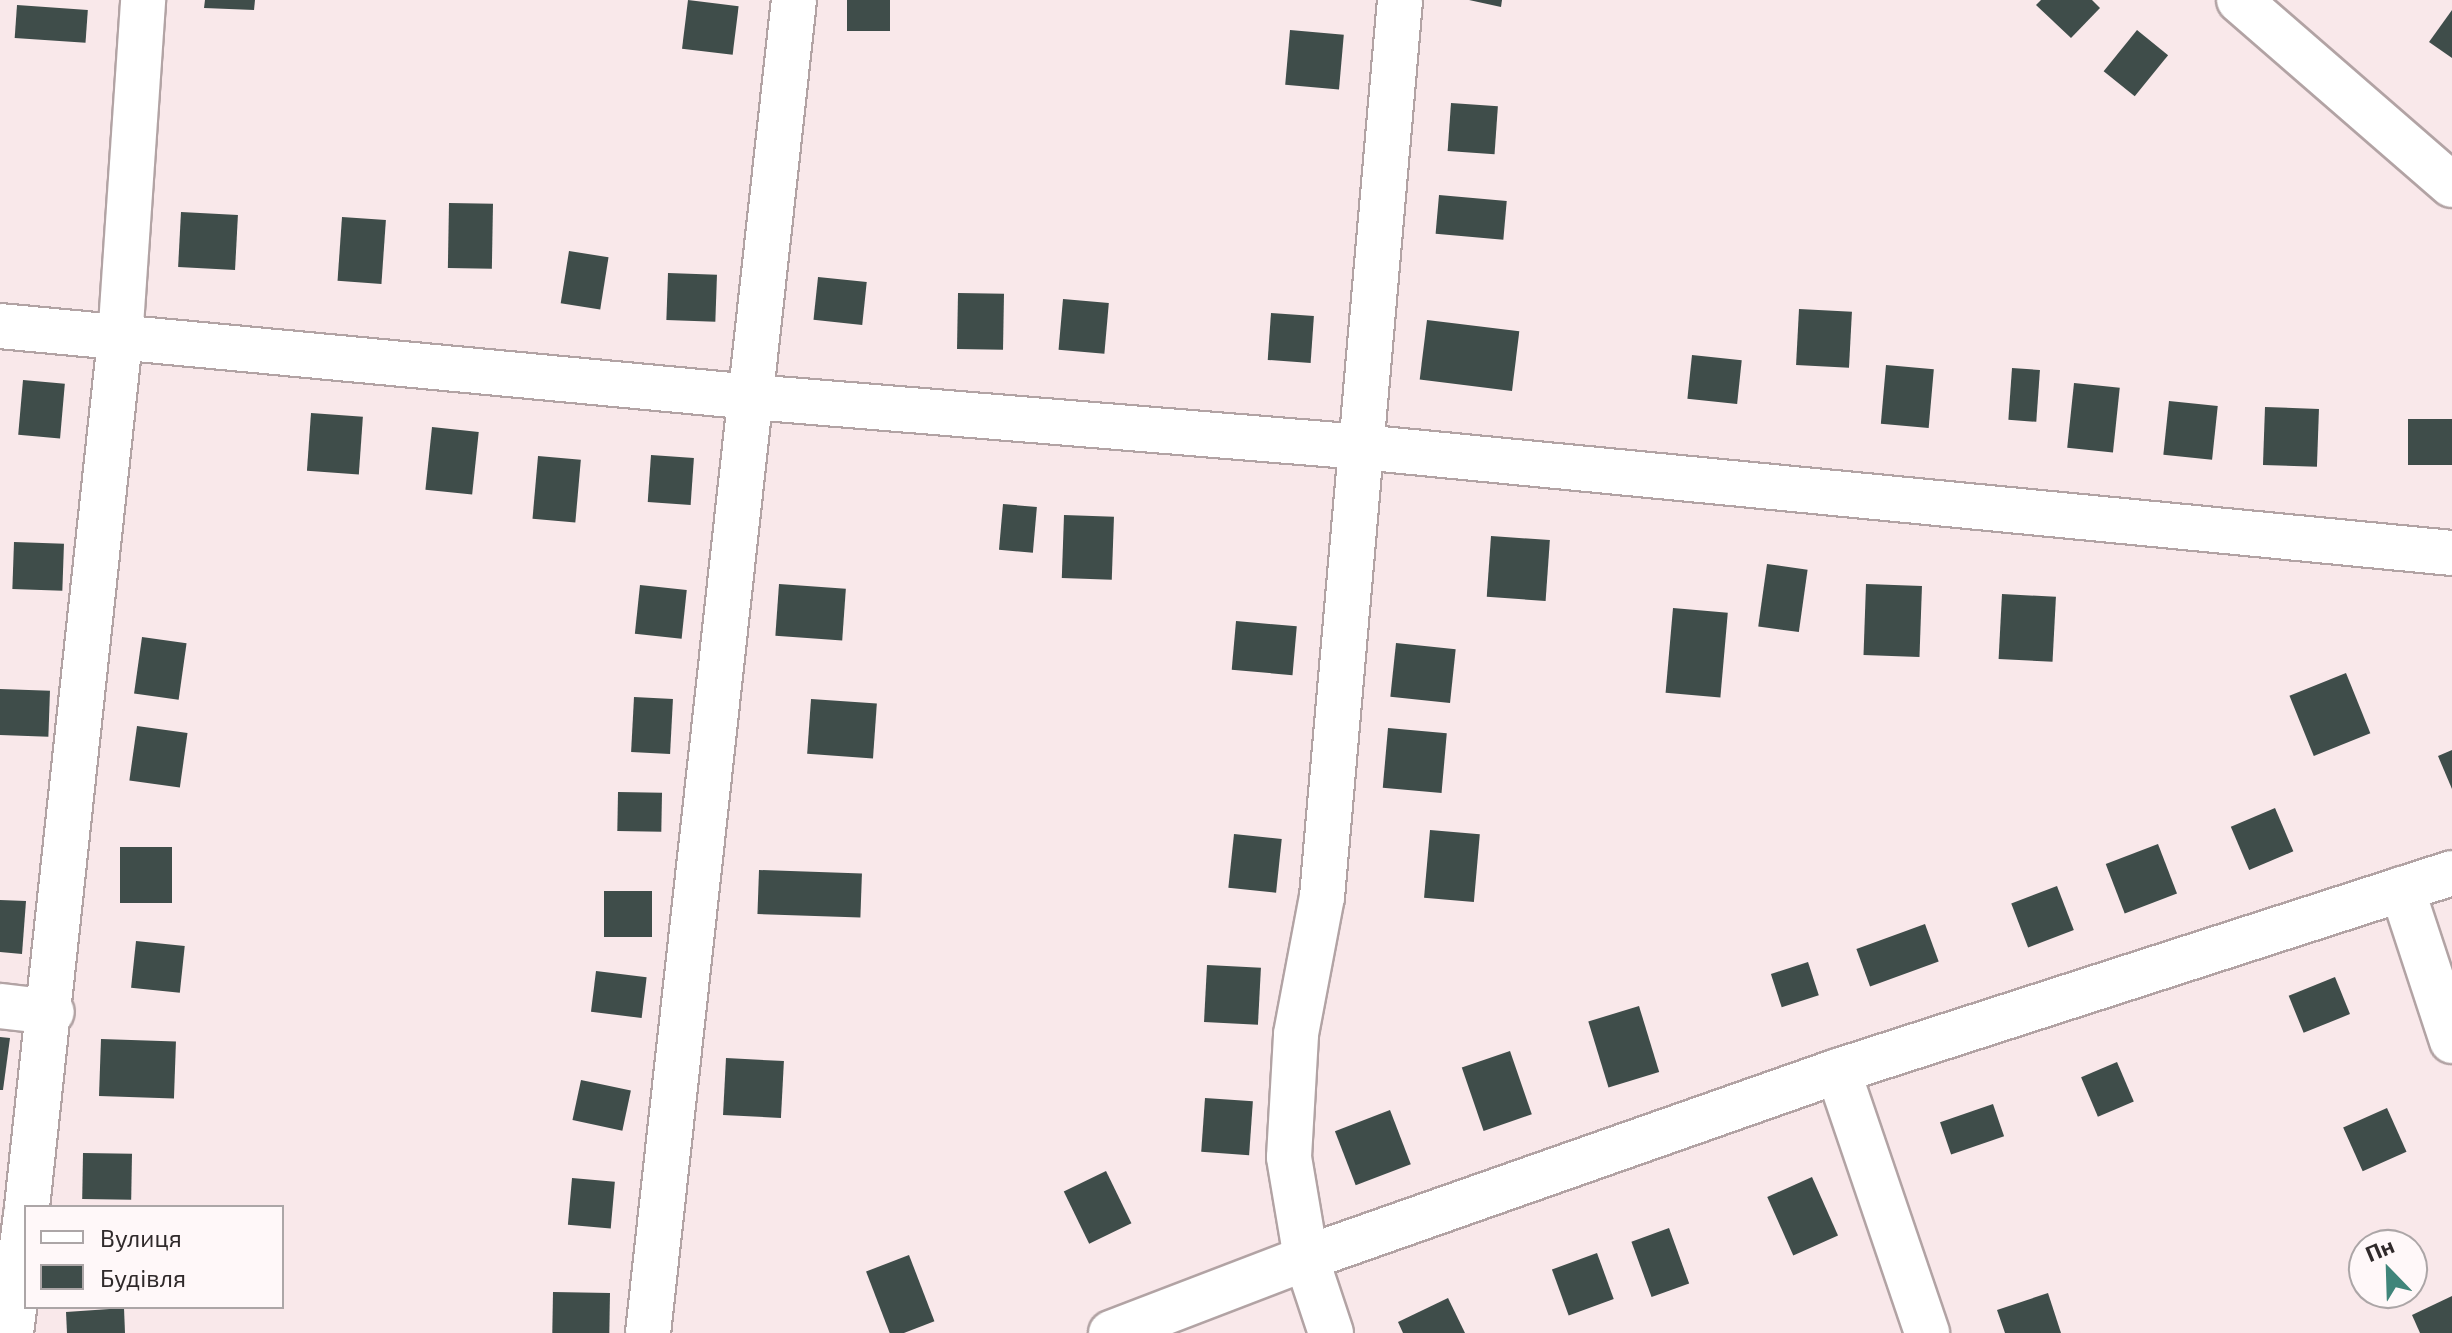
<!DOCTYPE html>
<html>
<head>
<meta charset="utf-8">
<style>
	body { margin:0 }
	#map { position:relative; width:2452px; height:1333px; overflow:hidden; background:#f9e8ea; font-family:"Exo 2",sans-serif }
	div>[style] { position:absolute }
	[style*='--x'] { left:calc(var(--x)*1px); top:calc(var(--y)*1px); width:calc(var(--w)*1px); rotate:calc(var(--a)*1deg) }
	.building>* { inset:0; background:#3f4d4a; transform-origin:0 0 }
	.roads { filter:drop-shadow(2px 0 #b2a3a4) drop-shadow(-2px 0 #b2a3a4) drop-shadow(0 2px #b2a3a4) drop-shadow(0 -2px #b2a3a4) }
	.minor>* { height:44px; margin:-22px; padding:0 22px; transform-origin:22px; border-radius:22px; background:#fff }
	span { translate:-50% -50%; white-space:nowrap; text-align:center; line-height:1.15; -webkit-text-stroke:8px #fff8f9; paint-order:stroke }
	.legend { position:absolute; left:24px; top:1205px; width:260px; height:104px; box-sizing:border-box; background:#fff8f9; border:2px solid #aca6a7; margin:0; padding:10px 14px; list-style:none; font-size:24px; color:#302a2b }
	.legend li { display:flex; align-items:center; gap:16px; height:40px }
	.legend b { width:40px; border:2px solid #aca6a7 }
	.north { position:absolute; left:2348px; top:1229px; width:80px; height:80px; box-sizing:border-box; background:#fff8f9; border:2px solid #aca6a7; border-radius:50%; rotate:337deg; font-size:22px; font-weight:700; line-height:32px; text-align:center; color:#302a2b }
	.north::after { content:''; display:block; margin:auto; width:28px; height:36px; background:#40857a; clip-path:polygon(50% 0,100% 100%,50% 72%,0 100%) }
</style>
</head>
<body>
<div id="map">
	<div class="building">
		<i style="clip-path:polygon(205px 0,255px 0,254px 10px,204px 8px)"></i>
		<i style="left:688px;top:0;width:51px;height:49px;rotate:7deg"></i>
		<i style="left:847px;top:0;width:43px;height:31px"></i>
		<i style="clip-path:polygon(1469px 0,1502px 0,1501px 7px)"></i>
		<i style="clip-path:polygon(2041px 0,2092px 0,2100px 8px,2071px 38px,2036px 5px)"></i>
		<i style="left:17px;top:5px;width:71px;height:33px;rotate:4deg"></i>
		<i style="clip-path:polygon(2452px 10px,2452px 58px,2429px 42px)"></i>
		<i style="left:1290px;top:30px;width:54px;height:55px;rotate:5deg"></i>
		<i style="left:2137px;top:30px;width:40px;height:53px;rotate:39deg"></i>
		<i style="left:1451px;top:103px;width:47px;height:48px;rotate:4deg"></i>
		<i style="left:1439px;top:195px;width:68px;height:39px;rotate:5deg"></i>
		<i style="left:449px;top:203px;width:44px;height:65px;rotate:1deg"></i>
		<i style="left:181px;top:212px;width:57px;height:55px;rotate:3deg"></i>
		<i style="left:342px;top:217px;width:44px;height:64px;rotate:4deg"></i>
		<i style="left:569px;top:251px;width:40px;height:53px;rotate:9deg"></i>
		<i style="left:668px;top:273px;width:49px;height:47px;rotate:2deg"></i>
		<i style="left:818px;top:277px;width:49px;height:43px;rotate:6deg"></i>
		<i style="left:958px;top:293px;width:46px;height:56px;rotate:1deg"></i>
		<i style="left:1063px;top:299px;width:46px;height:51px;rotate:5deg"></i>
		<i style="left:1799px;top:309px;width:53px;height:56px;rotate:3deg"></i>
		<i style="left:1271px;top:313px;width:43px;height:47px;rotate:4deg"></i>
		<i style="left:1427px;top:320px;width:93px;height:60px;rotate:7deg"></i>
		<i style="left:1692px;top:355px;width:50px;height:44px;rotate:6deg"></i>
		<i style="left:1886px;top:365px;width:48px;height:59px;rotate:5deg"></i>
		<i style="left:2012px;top:368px;width:28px;height:52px;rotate:4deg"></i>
		<i style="left:23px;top:380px;width:42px;height:55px;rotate:5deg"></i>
		<i style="left:2074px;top:383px;width:46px;height:65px;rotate:6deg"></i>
		<i style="left:2169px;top:401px;width:49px;height:54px;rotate:6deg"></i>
		<i style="left:2265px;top:407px;width:54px;height:58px;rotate:2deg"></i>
		<i style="left:311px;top:413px;width:52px;height:58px;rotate:4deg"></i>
		<i style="left:2408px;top:419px;width:44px;height:46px"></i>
		<i style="left:432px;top:427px;width:47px;height:63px;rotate:6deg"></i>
		<i style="left:651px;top:455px;width:43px;height:47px;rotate:4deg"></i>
		<i style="left:538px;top:456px;width:43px;height:63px;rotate:5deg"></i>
		<i style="left:1003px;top:504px;width:34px;height:46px;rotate:5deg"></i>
		<i style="left:1064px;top:515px;width:50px;height:63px;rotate:2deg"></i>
		<i style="left:1491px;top:536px;width:59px;height:61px;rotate:4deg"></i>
		<i style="left:14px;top:542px;width:50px;height:47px;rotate:2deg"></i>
		<i style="left:1767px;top:564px;width:41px;height:63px;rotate:8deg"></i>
		<i style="left:779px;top:584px;width:67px;height:52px;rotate:4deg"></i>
		<i style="left:1866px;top:584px;width:56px;height:71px;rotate:2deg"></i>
		<i style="left:640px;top:585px;width:47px;height:49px;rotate:6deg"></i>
		<i style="left:2002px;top:594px;width:54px;height:65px;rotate:3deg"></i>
		<i style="left:1673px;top:608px;width:55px;height:85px;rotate:5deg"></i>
		<i style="left:1236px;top:621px;width:61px;height:49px;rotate:5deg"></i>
		<i style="left:142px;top:637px;width:45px;height:57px;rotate:8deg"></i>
		<i style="left:1396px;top:643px;width:60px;height:54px;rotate:6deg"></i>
		<i style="left:2346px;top:673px;width:65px;height:61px;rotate:68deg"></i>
		<i style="left:0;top:689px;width:50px;height:46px;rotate:2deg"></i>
		<i style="left:634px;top:697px;width:39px;height:55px;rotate:3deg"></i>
		<i style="left:811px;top:699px;width:66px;height:55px;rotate:4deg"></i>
		<i style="left:137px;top:726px;width:51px;height:55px;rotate:8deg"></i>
		<i style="left:1388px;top:728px;width:59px;height:60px;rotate:5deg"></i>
		<i style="clip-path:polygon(2452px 750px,2452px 789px,2438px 756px)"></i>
		<i style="left:618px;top:792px;width:44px;height:39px;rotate:1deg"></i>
		<i style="left:2275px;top:808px;width:47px;height:48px;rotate:67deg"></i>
		<i style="left:1430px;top:830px;width:50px;height:68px;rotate:5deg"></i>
		<i style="left:1234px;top:834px;width:48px;height:54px;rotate:6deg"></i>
		<i style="left:2158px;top:844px;width:53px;height:56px;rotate:69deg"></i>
		<i style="left:120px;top:847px;width:52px;height:56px"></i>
		<i style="left:759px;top:870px;width:103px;height:44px;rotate:2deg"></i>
		<i style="left:2057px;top:886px;width:47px;height:49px;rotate:69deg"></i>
		<i style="left:604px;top:891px;width:48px;height:46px"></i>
		<i style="clip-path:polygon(0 900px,26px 901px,22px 954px,0 952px)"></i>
		<i style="left:1925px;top:924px;width:40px;height:73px;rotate:70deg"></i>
		<i style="left:136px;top:941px;width:49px;height:47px;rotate:6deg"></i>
		<i style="left:1808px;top:962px;width:35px;height:39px;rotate:72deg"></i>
		<i style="left:1207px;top:965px;width:54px;height:57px;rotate:3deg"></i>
		<i style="left:596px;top:971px;width:51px;height:41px;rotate:7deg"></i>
		<i style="left:2335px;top:977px;width:40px;height:50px;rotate:68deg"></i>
		<i style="left:1639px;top:1006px;width:69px;height:53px;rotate:73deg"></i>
		<i style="clip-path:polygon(0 1037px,10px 1038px,3px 1090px,0 1090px)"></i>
		<i style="left:101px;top:1039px;width:75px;height:57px;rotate:2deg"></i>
		<i style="left:1510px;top:1051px;width:67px;height:51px;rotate:71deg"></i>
		<i style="left:726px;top:1058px;width:58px;height:57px;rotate:3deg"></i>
		<i style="left:2117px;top:1062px;width:43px;height:39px;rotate:67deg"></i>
		<i style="left:581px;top:1080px;width:51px;height:41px;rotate:12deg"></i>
		<i style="left:1205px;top:1098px;width:48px;height:54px;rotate:4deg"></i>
		<i style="left:1993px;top:1104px;width:34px;height:56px;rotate:71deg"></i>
		<i style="left:2387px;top:1108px;width:48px;height:48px;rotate:66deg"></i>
		<i style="left:1390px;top:1110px;width:58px;height:59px;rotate:69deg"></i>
		<i style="left:83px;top:1153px;width:49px;height:46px;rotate:1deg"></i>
		<i style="left:1106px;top:1171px;width:58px;height:47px;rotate:64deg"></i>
		<i style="left:1812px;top:1177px;width:64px;height:49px;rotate:66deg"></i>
		<i style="left:572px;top:1178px;width:43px;height:47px;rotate:5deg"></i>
		<i style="left:1669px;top:1228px;width:59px;height:40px;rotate:70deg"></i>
		<i style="left:1597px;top:1253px;width:49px;height:48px;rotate:70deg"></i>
		<i style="left:909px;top:1255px;width:71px;height:46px;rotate:69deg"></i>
		<i style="left:553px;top:1292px;width:57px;height:41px;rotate:1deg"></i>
		<i style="clip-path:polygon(2048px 1293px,2061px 1333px,2005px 1333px,1997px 1310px)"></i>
		<i style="clip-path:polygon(2452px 1296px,2452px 1333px,2420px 1333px,2412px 1315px)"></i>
		<i style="clip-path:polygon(1448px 1298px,1465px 1333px,1403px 1333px,1398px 1322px)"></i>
		<i style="clip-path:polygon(124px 1308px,125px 1333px,67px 1333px,66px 1312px)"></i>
	</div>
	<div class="roads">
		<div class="minor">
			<i style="--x:2239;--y:0;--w:282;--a:41"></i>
			<i style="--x:0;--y:326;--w:755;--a:5.39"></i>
			<i style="--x:752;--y:397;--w:611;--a:4.69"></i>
			<i style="--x:1361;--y:447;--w:1096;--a:5.55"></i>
			<i style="--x:2402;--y:889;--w:160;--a:71.8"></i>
			<i style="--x:0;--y:1006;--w:52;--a:6.6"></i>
			<i style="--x:1838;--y:1071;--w:277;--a:71.2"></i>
			<i style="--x:27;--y:1207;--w:872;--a:-83.88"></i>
			<i style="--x:120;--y:340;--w:341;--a:-86.1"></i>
			<i style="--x:11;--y:1333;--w:119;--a:-82.8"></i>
			<i style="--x:648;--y:1333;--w:1341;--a:-83.75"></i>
			<i style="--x:1111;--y:1333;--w:209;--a:-21"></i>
			<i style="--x:1306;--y:1258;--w:564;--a:-19.37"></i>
			<i style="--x:1838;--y:1071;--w:645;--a:-17.87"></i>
			<i style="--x:1331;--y:1333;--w:79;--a:-108.4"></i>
			<i style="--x:1306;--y:1258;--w:102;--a:-99.6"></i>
			<i style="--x:1289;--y:1157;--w:123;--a:-86.7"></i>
			<i style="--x:1296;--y:1034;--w:139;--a:-79.3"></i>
			<i style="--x:1322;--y:897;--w:900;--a:-85.03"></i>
		</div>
	</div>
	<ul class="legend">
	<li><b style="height:10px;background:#fff"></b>Вулиця</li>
	<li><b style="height:22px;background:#3f4d4a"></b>Будівля</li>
	</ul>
	<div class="north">Пн</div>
</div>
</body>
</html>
